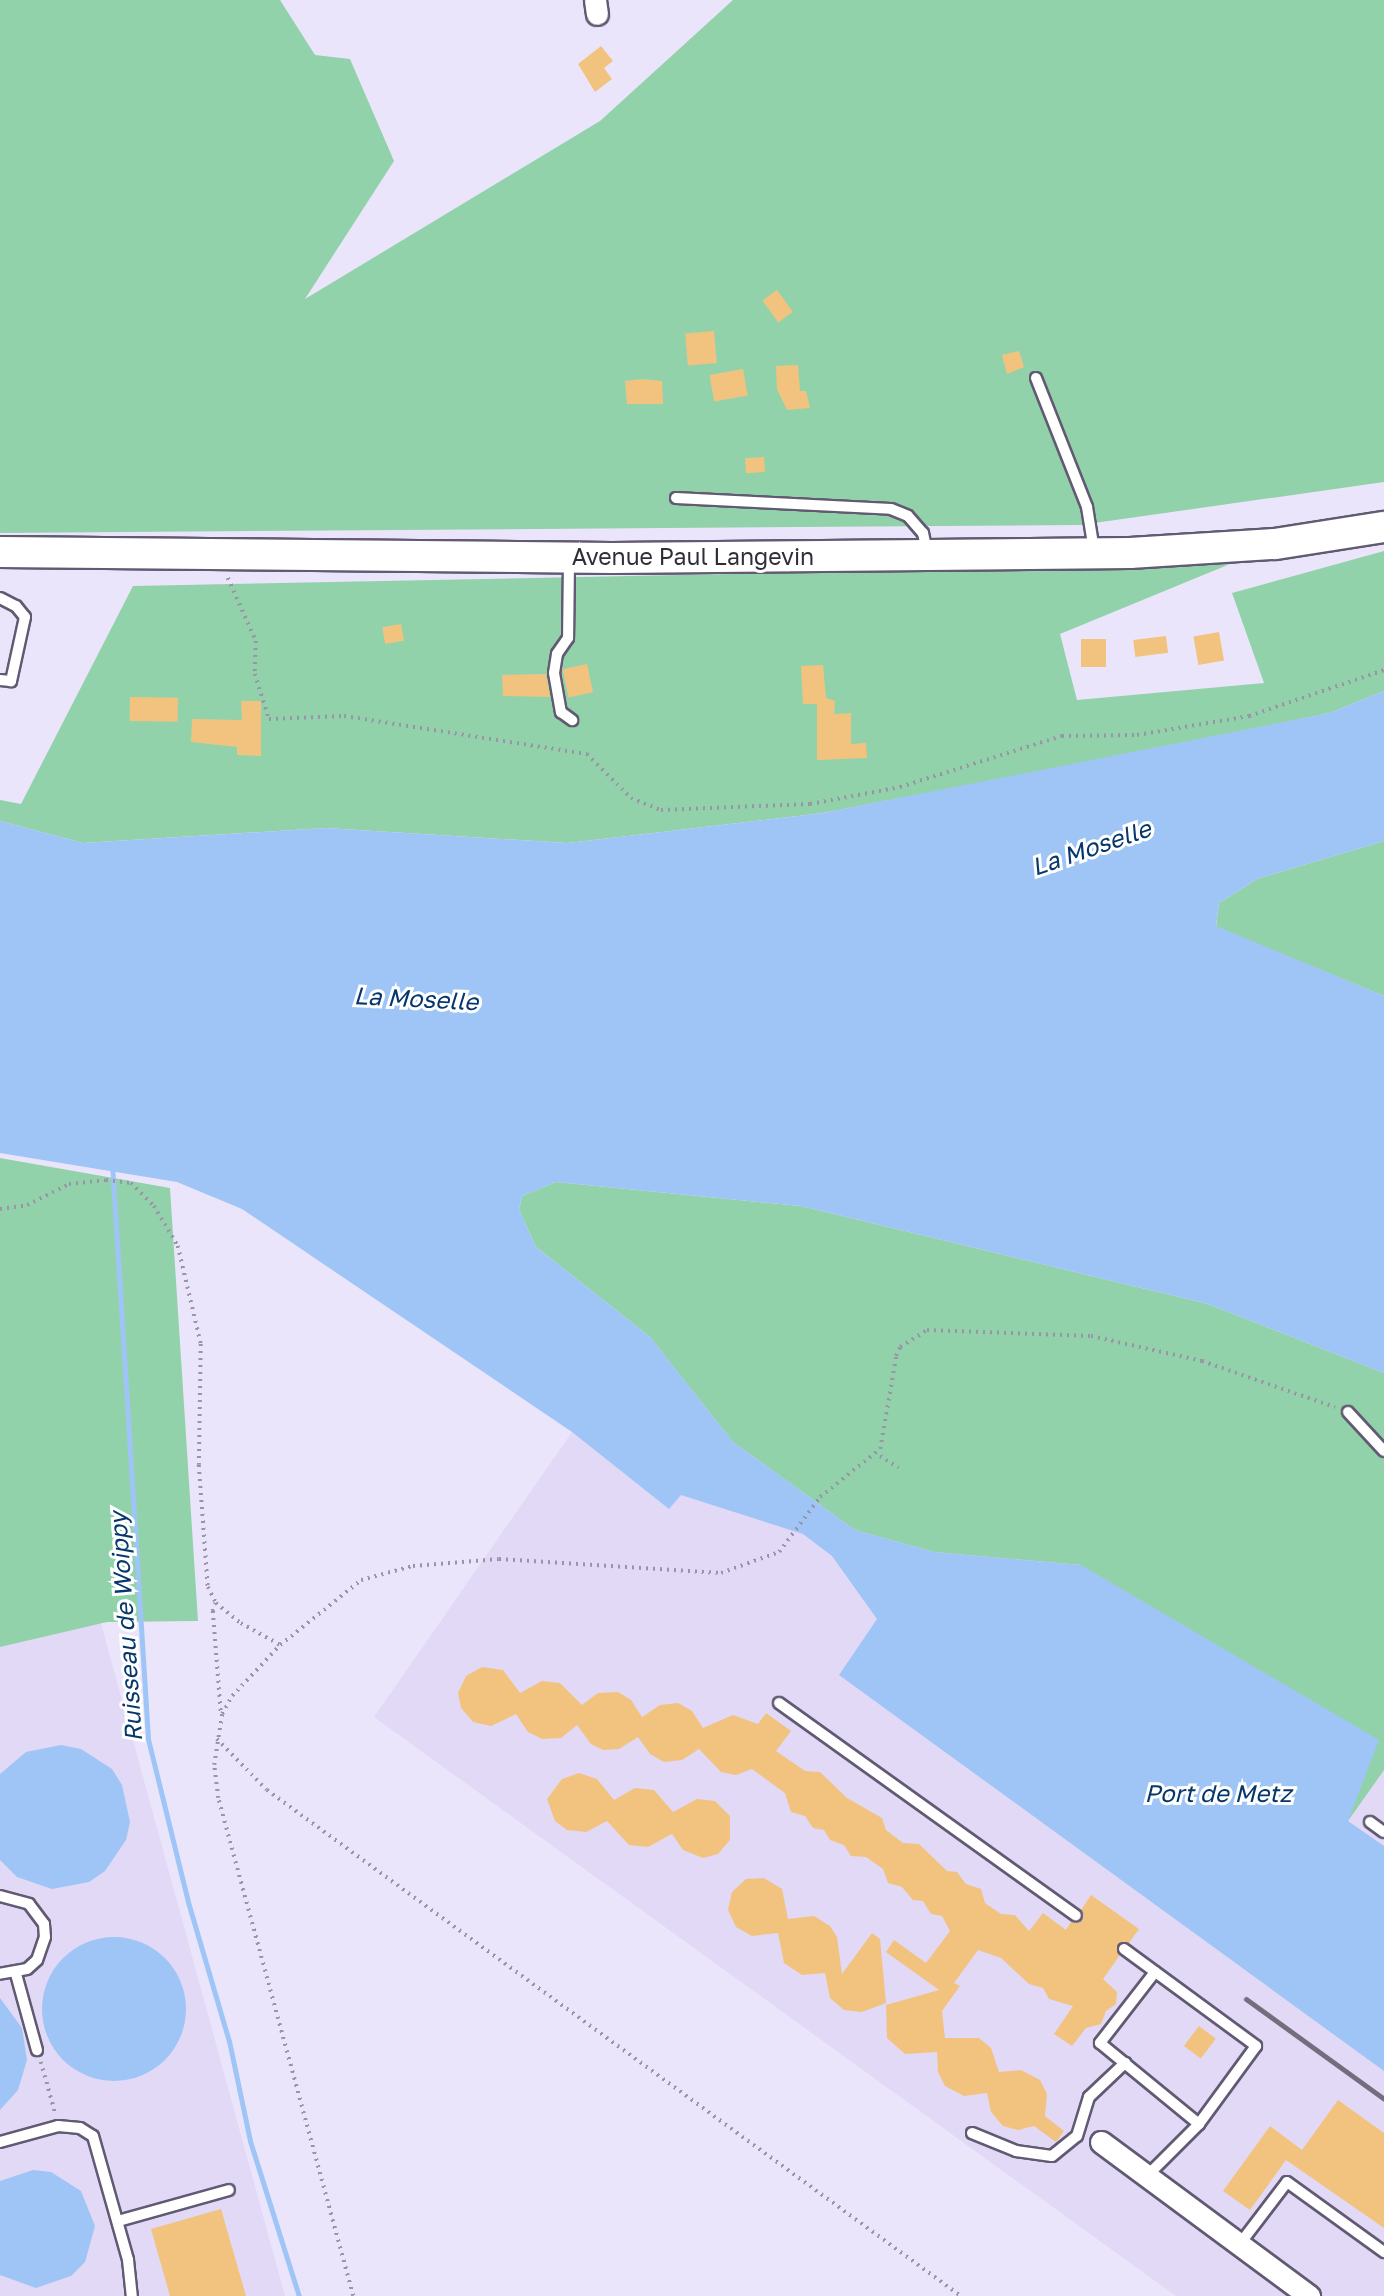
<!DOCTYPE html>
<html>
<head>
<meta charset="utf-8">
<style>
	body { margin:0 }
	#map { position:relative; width:1384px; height:2296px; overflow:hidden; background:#ebe5fc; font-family:"Golos Text",sans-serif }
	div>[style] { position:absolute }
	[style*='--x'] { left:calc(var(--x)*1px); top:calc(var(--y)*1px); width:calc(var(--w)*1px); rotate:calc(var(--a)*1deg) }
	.built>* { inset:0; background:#e1d9f6 }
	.green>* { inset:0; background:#92d2aa }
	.water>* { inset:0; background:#9fc5f6 }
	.round { border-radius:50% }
	.stream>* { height:5px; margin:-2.5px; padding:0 2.5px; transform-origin:2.5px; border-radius:2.5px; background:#9fc5f6 }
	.building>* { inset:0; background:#f2c37f; transform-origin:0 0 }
	.path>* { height:3.5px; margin-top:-1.75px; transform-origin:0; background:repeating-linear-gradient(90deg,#9995a6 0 2px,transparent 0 7px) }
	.roads { filter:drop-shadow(2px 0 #615a72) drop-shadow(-2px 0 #615a72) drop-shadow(0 2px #615a72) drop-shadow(0 -2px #615a72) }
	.lane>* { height:10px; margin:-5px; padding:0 5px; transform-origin:5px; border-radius:5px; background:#fff }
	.street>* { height:21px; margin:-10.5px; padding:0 10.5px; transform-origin:10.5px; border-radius:10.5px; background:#fff }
	.secondary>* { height:30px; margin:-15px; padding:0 15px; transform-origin:15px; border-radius:15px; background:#fff }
	.rail>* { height:5px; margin:-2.5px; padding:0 2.5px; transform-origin:2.5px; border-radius:2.5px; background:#726e7d }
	span { translate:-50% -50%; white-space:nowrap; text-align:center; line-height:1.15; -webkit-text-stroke:6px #fff; paint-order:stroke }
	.street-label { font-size:23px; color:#302d38 }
	.water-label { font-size:24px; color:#06376c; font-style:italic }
</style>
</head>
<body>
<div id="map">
	<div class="built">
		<i style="clip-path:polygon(650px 1337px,1384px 1732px,1384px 2296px,1176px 2296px,374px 1717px,572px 1432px)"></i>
		<i style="clip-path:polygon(99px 1616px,285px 2296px,0 2296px,0 1645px)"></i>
	</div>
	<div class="green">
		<i style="clip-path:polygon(0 0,280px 0,315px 55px,350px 59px,394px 161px,305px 299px,600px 121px,733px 0,1384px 0,1384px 482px,1080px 525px,0 533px)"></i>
		<i style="clip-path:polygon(1384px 551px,1384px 691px,1330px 713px,1083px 763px,823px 813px,568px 843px,326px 828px,83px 843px,0 821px,0 800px,21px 804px,133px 586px,1230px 564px,1060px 634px,1077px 700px,1264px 683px,1232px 593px)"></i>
		<i style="clip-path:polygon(1384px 841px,1384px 996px,1216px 927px,1219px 903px,1257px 879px)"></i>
		<i style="clip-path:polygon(0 1158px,170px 1188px,198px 1621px,107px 1622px,0 1647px)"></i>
		<i style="clip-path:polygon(556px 1182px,801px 1206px,1208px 1304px,1384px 1373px,1384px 1770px,1348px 1821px,1081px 1565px,934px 1552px,855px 1530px,733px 1442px,650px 1337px,536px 1247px,519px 1210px,522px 1196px)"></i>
	</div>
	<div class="water">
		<i style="clip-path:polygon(1384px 691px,1384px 841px,1257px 879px,1219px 903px,1216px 926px,1384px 996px,1384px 1373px,1208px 1304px,801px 1206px,556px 1182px,522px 1196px,519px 1210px,536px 1247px,650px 1337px,733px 1442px,855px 1530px,934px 1552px,1081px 1565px,1379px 1740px,1348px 1821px,1384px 1846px,1384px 2071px,839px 1675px,877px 1619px,832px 1556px,803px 1534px,681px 1495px,669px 1509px,572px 1432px,242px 1209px,177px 1182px,0 1153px,0 821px,83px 843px,326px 828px,568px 843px,823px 813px,1330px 713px)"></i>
		<i style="clip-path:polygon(61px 1745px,81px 1749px,112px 1769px,122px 1785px,130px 1822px,126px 1840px,105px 1871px,89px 1882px,52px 1889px,17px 1877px,0 1860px,0 1774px,26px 1752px)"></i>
		<i class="round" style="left:42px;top:1937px;width:144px;height:144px"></i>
		<i style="clip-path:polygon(0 1998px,22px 2028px,27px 2060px,18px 2090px,0 2110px)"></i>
		<i style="clip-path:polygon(33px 2170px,51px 2172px,81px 2191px,95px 2226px,85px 2262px,71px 2276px,36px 2288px,0 2275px,0 2181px)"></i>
	</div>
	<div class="stream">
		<i style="--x:112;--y:1163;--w:577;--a:86.42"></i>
		<i style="--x:148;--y:1739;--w:168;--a:76.2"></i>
		<i style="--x:188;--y:1902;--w:145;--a:73.6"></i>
		<i style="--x:229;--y:2041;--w:102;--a:78.1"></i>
		<i style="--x:250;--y:2141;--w:163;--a:72.5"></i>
	</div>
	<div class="building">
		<i style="clip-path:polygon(601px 46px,613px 61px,604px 68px,612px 79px,595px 92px,578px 64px)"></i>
		<i style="left:777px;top:290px;width:27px;height:18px;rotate:54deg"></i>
		<i style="left:714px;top:331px;width:32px;height:29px;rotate:85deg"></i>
		<i style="clip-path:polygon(1019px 351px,1024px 367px,1007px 374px,1002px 355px)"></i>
		<i style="clip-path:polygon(798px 365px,800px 391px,806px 391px,810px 408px,787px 410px,777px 389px,776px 366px)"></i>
		<i style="left:743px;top:369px;width:27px;height:34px;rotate:80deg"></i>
		<i style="clip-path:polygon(642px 379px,662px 381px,663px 404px,627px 404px,625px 381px)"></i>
		<i style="left:764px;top:457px;width:15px;height:19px;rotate:86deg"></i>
		<i style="left:401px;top:624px;width:17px;height:19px;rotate:80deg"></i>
		<i style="left:1219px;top:632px;width:29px;height:26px;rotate:80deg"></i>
		<i style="left:1166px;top:636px;width:17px;height:33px;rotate:83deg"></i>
		<i style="left:1081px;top:639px;width:25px;height:28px"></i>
		<i style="left:587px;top:664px;width:29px;height:25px;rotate:78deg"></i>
		<i style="clip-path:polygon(823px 665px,826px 698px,835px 701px,834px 714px,851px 713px,851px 744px,866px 743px,867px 758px,817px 760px,817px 704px,803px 704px,801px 666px)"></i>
		<i style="clip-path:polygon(546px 674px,550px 697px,503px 696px,502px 675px)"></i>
		<i style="left:130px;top:697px;width:48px;height:24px;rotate:1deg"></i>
		<i style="clip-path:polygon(241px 701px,261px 701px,261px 756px,237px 755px,237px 747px,191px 742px,192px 719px,242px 720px)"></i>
		<i style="clip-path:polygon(482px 1667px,503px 1670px,520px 1693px,542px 1681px,560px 1683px,582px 1705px,598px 1693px,618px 1692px,631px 1700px,642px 1717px,660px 1705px,678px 1703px,692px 1711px,703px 1728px,733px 1715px,758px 1724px,766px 1713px,791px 1731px,776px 1751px,805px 1771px,820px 1772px,847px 1798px,882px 1818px,886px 1830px,903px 1843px,919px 1844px,947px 1871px,957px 1872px,966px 1884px,981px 1889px,985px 1903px,1001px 1914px,1015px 1915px,1029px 1931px,1043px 1913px,1066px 1930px,1071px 1922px,1080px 1923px,1084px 1916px,1081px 1910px,1091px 1895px,1139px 1929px,1129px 1943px,1117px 1945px,1120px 1955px,1103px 1979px,1117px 1992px,1116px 2004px,1106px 2011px,1101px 2024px,1086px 2028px,1072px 2046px,1054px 2034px,1073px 2006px,1049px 1999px,1043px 1988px,1029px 1984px,1001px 1958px,978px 1950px,954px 1983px,960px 1986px,942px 2011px,945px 2038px,979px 2038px,991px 2048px,999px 2072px,1021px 2070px,1040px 2080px,1047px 2094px,1045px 2116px,1064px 2131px,1056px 2142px,1034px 2126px,1018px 2130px,1003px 2126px,991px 2112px,987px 2093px,964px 2096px,945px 2086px,938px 2072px,937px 2052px,905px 2054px,887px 2038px,886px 2005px,939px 1990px,886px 1952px,894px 1940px,926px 1963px,950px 1931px,942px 1916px,931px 1914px,923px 1901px,913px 1900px,902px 1887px,888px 1883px,883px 1869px,866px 1857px,851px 1856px,844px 1845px,830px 1840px,824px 1830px,813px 1828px,805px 1816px,791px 1812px,785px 1793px,752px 1769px,736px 1775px,721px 1772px,699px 1749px,682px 1760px,664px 1762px,650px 1754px,638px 1737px,619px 1749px,603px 1750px,591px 1744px,577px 1725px,561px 1738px,542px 1739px,528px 1732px,516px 1714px,491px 1726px,473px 1722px,461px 1708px,458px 1693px,466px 1676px)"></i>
		<i style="clip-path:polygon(579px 1773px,597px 1779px,614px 1800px,635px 1788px,654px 1790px,673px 1812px,697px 1799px,715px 1801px,730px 1816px,730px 1840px,718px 1854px,703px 1858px,683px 1850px,672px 1834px,648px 1847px,629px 1845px,607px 1821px,586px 1832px,567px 1830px,555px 1821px,547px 1799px,562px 1779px)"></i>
		<i style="clip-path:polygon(764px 1878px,782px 1889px,788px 1919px,814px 1916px,830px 1926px,837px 1937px,842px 1974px,872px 1933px,880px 1939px,886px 2003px,862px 2012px,844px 2010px,830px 1998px,825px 1973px,802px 1975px,784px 1963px,778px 1933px,752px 1936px,736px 1927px,728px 1910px,732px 1892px,746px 1879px)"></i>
		<i style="left:1199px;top:2026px;width:21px;height:25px;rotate:37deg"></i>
		<i style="clip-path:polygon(1338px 2100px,1384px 2133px,1384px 2228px,1286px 2160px,1250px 2210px,1223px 2191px,1270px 2126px,1302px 2150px)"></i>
		<i style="clip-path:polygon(221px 2209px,246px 2296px,170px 2296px,151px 2229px)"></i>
	</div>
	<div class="path">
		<i style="--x:228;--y:578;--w:69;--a:66"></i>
		<i style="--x:256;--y:641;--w:33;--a:92"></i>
		<i style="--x:255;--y:674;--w:47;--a:72.7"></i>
		<i style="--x:269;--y:719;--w:75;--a:-2.3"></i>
		<i style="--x:344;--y:716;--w:246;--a:8.9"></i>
		<i style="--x:587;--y:754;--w:62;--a:45"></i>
		<i style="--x:631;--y:798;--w:32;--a:22"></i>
		<i style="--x:661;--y:810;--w:149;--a:-2.3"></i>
		<i style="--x:810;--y:804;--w:92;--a:-10.7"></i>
		<i style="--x:900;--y:787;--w:170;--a:-17.5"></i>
		<i style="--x:1062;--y:736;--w:75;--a:-0.8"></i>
		<i style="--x:1137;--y:735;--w:114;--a:-9.6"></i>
		<i style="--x:1249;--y:716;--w:143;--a:-18.8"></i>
		<i style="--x:0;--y:1209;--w:27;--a:-8"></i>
		<i style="--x:27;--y:1205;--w:47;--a:-26.6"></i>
		<i style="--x:69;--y:1184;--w:37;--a:-6"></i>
		<i style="--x:106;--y:1180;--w:25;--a:7"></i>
		<i style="--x:131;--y:1183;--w:33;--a:45"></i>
		<i style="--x:154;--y:1206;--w:47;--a:59"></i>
		<i style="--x:178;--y:1246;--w:101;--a:76.8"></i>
		<i style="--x:201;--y:1344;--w:121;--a:90.9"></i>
		<i style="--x:199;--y:1465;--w:122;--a:85.8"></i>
		<i style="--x:208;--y:1587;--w:18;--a:63"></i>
		<i style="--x:216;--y:1603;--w:32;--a:39"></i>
		<i style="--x:241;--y:1623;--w:45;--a:29.4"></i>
		<i style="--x:880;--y:1456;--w:22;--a:32"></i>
		<i style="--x:216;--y:1603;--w:9;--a:111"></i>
		<i style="--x:213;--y:1611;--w:101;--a:85.5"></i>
		<i style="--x:217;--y:1739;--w:71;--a:45.6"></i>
		<i style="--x:267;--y:1790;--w:859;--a:36.1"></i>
		<i style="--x:41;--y:2062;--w:52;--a:74.4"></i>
		<i style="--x:353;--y:2296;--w:516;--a:-105.17"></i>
		<i style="--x:218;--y:1798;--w:33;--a:-97"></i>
		<i style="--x:214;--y:1765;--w:52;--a:-81.1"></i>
		<i style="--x:222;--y:1714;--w:21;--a:-61"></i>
		<i style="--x:232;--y:1696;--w:70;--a:-46.7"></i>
		<i style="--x:280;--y:1645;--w:104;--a:-38.7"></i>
		<i style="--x:361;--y:1580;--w:54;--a:-15.1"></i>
		<i style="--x:413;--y:1566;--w:86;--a:-4.7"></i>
		<i style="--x:499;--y:1559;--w:222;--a:3.6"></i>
		<i style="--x:721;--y:1573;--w:62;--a:-19.9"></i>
		<i style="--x:779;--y:1552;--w:69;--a:-53.3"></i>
		<i style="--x:820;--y:1497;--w:77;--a:-38.7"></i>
		<i style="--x:880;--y:1449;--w:94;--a:-80.2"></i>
		<i style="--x:896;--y:1356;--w:10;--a:-66"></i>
		<i style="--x:900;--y:1347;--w:32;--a:-32"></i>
		<i style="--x:927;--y:1330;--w:164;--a:2.1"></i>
		<i style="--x:1091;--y:1336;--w:114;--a:12.7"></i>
		<i style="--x:1202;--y:1361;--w:141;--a:19.1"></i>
	</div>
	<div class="roads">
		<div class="lane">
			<i style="--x:1036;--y:378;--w:139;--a:68.4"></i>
			<i style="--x:1087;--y:507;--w:44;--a:80.8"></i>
			<i style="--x:676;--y:498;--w:215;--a:2.9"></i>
			<i style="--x:891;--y:509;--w:18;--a:22"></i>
			<i style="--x:908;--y:516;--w:23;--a:49"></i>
			<i style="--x:923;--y:533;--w:19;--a:78"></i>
			<i style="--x:569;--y:561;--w:77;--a:90.7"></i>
			<i style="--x:568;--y:638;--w:19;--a:125"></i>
			<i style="--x:557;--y:654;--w:19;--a:99"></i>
			<i style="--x:554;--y:673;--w:40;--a:80"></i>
			<i style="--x:561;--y:712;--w:14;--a:36"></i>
			<i style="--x:0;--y:598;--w:18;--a:27"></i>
			<i style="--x:16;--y:606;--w:14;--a:51"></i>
			<i style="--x:25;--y:617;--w:66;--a:102.3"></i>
			<i style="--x:11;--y:681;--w:11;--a:-175"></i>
			<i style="--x:1348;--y:1412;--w:53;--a:47.3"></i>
			<i style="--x:779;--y:1703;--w:365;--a:35.6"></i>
			<i style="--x:1370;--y:1822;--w:17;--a:36"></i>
			<i style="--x:0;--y:1896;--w:30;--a:15"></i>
			<i style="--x:29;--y:1904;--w:25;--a:53"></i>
			<i style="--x:44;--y:1924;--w:13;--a:86"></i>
			<i style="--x:45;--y:1937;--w:24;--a:109"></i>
			<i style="--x:37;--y:1960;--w:13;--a:138"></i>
			<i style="--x:27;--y:1969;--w:27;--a:170"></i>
			<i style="--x:1124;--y:1949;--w:164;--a:36.3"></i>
			<i style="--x:1256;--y:2046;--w:97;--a:126.2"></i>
			<i style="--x:1199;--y:2124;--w:75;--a:135"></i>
			<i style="--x:1155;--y:1972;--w:90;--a:127.8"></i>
			<i style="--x:1100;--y:2043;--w:128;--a:39.3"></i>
			<i style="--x:16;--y:1974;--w:79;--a:74.6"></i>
			<i style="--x:972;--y:2133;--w:48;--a:22.2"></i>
			<i style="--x:1016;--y:2151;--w:36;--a:8"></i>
			<i style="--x:1052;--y:2156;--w:32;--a:-39"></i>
			<i style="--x:1077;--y:2136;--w:41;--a:-72.9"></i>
			<i style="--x:1089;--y:2097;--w:50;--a:-43.4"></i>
			<i style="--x:0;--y:2142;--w:60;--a:-15.4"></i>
			<i style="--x:58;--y:2126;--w:22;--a:5"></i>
			<i style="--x:80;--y:2128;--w:15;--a:32"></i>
			<i style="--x:93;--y:2136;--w:129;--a:74.2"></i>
			<i style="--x:128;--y:2260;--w:36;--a:84"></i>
			<i style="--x:118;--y:2221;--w:115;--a:-15.6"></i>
			<i style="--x:1239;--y:2245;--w:79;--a:-52.7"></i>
			<i style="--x:1287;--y:2182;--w:120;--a:35.8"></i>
		</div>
		<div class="street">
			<i style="--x:595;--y:0;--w:14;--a:82"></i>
			<i style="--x:1101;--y:2142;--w:259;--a:36.5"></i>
		</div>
		<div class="secondary">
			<i style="--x:0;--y:552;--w:612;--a:0.56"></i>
			<i style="--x:612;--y:558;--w:518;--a:-0.55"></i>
			<i style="--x:1130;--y:553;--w:145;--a:-3.6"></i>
			<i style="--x:1275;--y:544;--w:110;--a:-8.9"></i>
		</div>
	</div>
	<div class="rail">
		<i style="--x:1246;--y:1999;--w:170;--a:35.9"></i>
	</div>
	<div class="street-label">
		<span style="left:693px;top:556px">Avenue Paul Langevin</span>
	</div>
	<div class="water-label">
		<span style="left:1091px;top:847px;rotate:-19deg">La Moselle</span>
		<span style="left:416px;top:998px;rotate:3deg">La Moselle</span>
		<span style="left:125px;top:1627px;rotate:-94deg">Ruisseau de Woippy</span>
		<span style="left:1218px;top:1793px">Port de Metz</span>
	</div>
</div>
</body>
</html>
